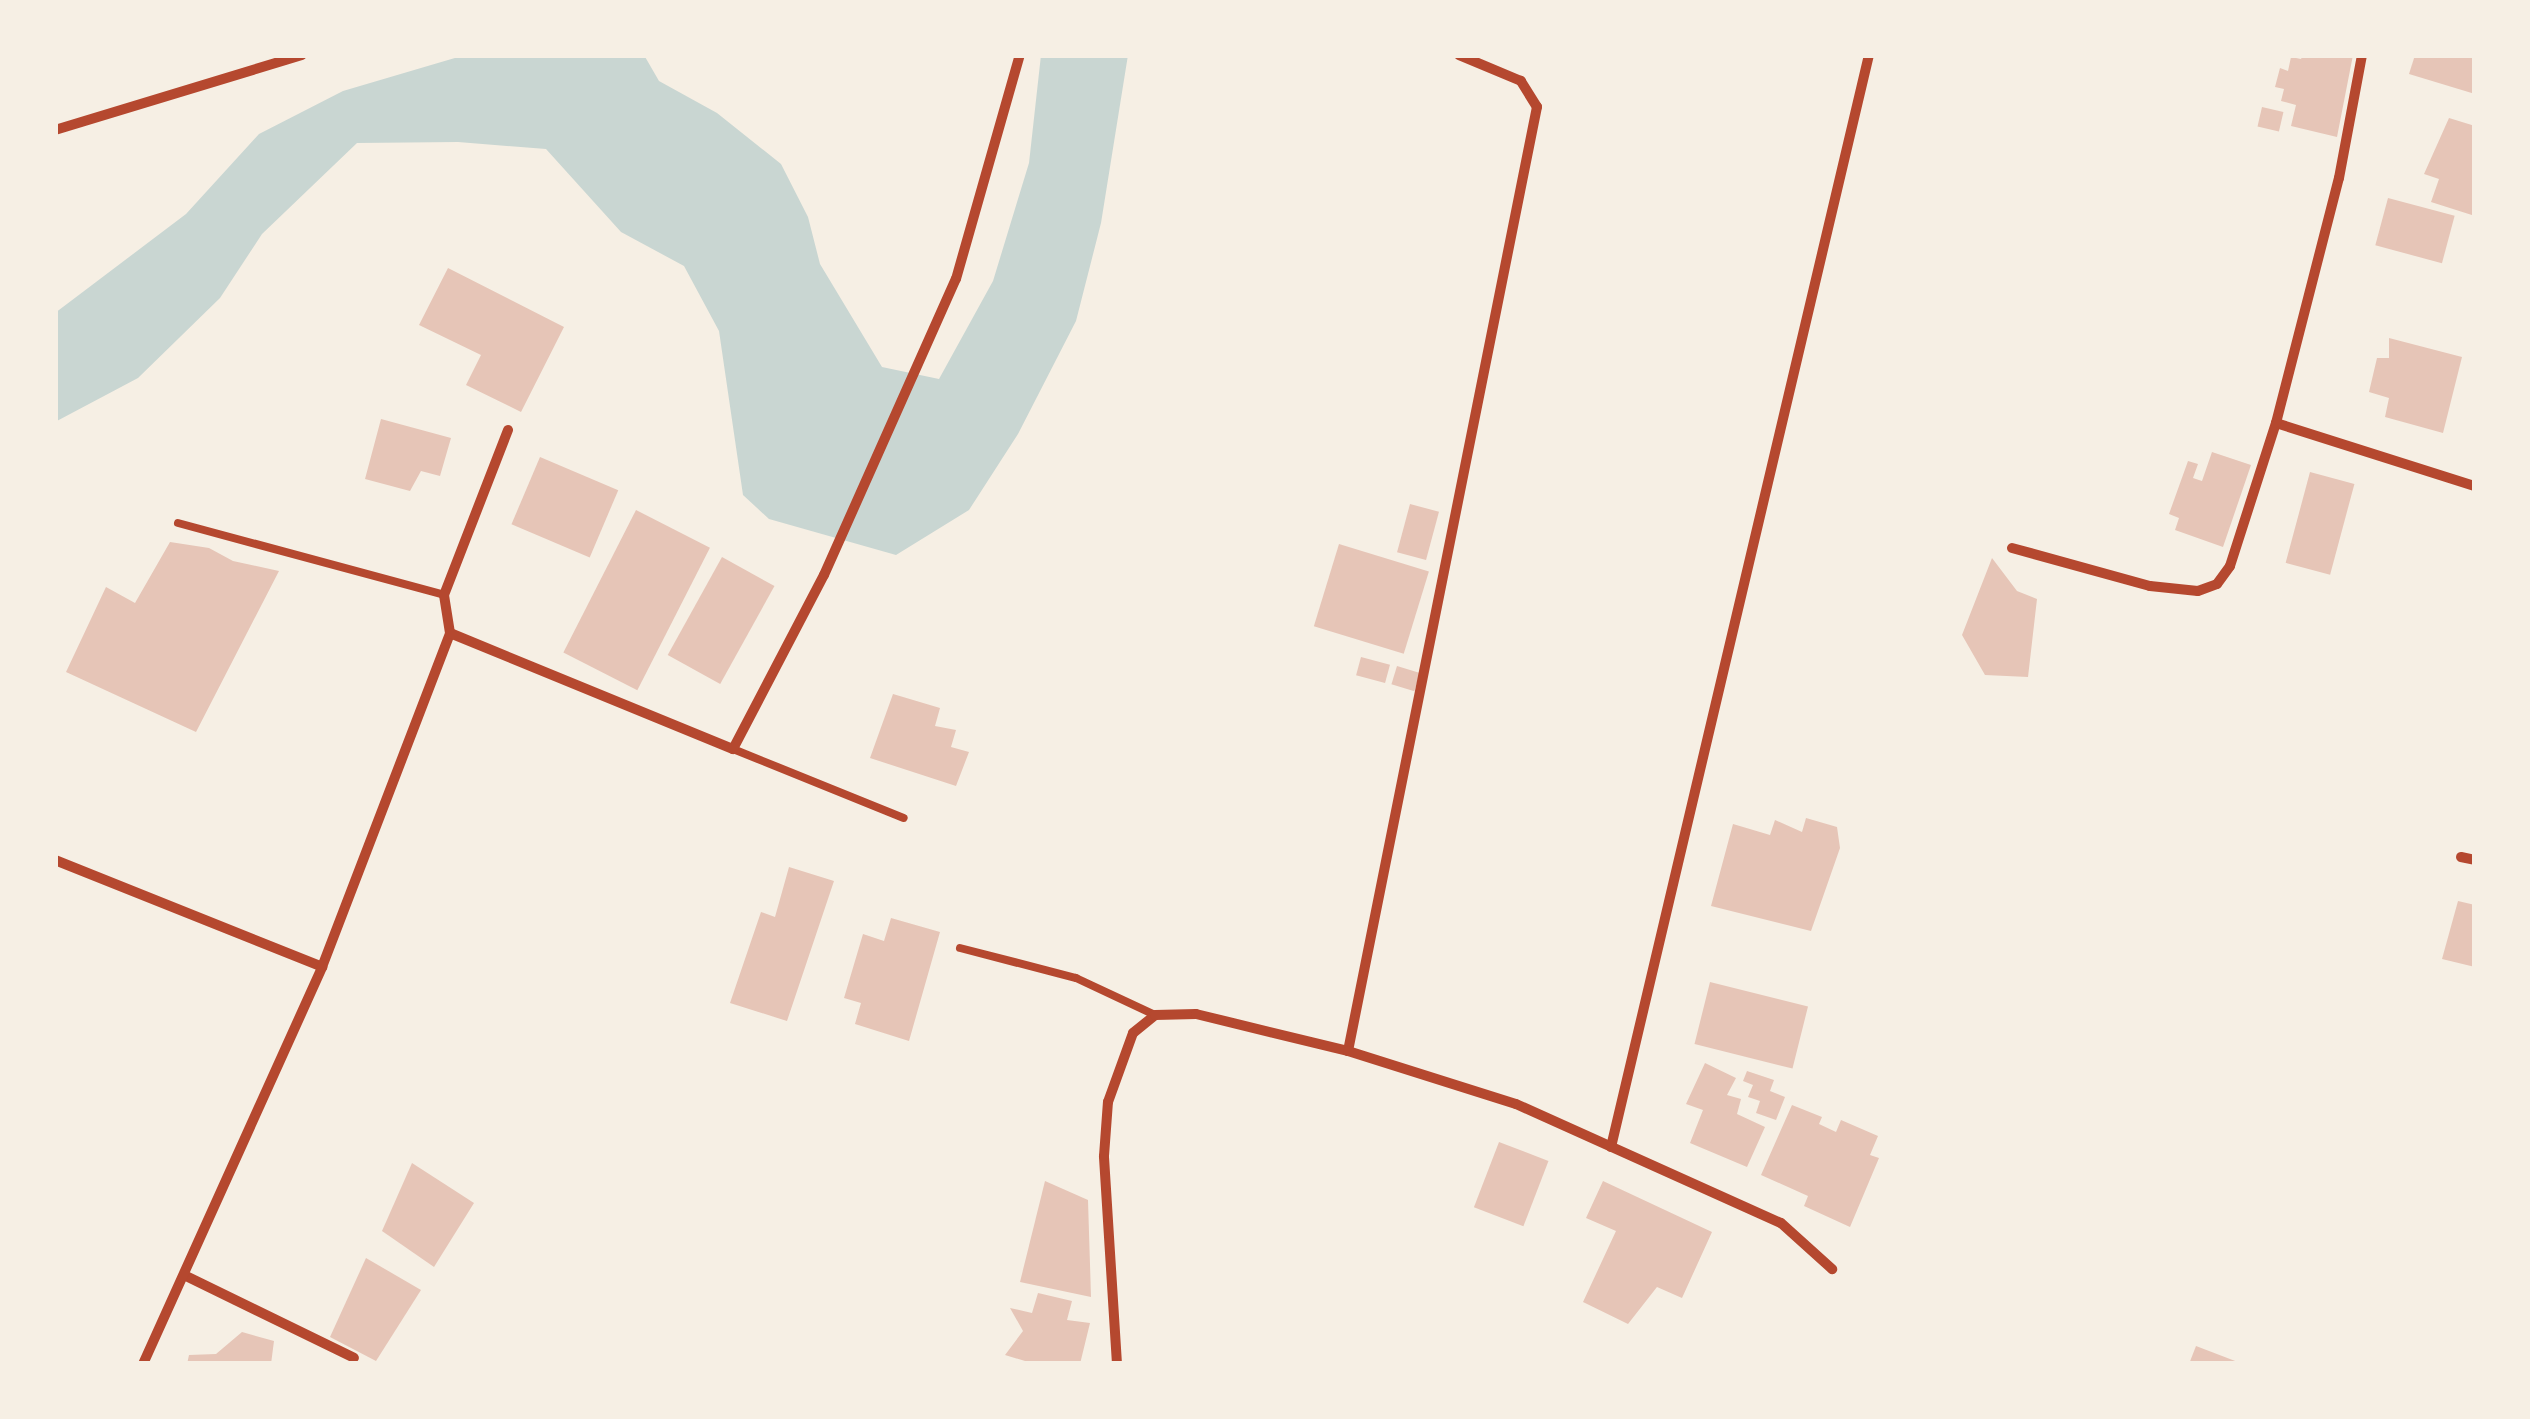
<!DOCTYPE html>
<html>
<head>
<meta charset="utf-8">
<style>
	body { margin:0 }
	#map { position:relative; width:2530px; height:1419px; overflow:hidden; background:#f6efe4; font-family:"Public Sans",sans-serif }
	div>[style] { position:absolute }
	[style*='--x'] { left:calc(var(--x)*1px); top:calc(var(--y)*1px); width:calc(var(--w)*1px); rotate:calc(var(--a)*1deg) }
	.water>* { inset:0; background:#c9d6d2 }
	.building>* { inset:0; background:#e6c5b7; transform-origin:0 0 }
	.service>* { height:8px; margin:-4px; padding:0 4px; transform-origin:4px; border-radius:4px; background:#b5482f }
	.minor>* { height:10px; margin:-5px; padding:0 5px; transform-origin:5px; border-radius:5px; background:#b5482f }
	span { translate:-50% -50%; white-space:nowrap; text-align:center; line-height:1.15; -webkit-text-stroke:9px #f6efe4; paint-order:stroke }
	.frame { position:absolute; inset:0; border:58px solid #f6efe4; pointer-events:none }
</style>
</head>
<body>
<div id="map">
	<div class="water">
		<i style="clip-path:polygon(465px 55px,644px 55px,659px 81px,717px 113px,781px 164px,808px 217px,820px 264px,882px 367px,939px 379px,993px 281px,1029px 163px,1041px 55px,1128px 55px,1101px 223px,1076px 321px,1018px 434px,969px 510px,896px 555px,769px 519px,743px 495px,719px 331px,684px 266px,621px 232px,546px 149px,458px 142px,357px 143px,262px 234px,220px 298px,138px 378px,55px 422px,55px 313px,186px 214px,259px 134px,343px 91px)"></i>
	</div>
	<div class="building">
		<i style="clip-path:polygon(2303px 55px,2353px 55px,2337px 137px,2291px 126px,2296px 105px,2281px 101px,2284px 89px,2275px 87px,2280px 68px,2288px 71px,2291px 57px,2301px 59px)"></i>
		<i style="clip-path:polygon(2415px 55px,2475px 55px,2475px 94px,2409px 74px)"></i>
		<i style="left:2262px;top:107px;width:22px;height:20px;rotate:13deg"></i>
		<i style="clip-path:polygon(2449px 118px,2475px 126px,2475px 216px,2431px 202px,2439px 179px,2424px 174px)"></i>
		<i style="left:2388px;top:198px;width:69px;height:49px;rotate:15deg"></i>
		<i style="clip-path:polygon(448px 268px,564px 327px,521px 412px,466px 385px,481px 355px,419px 325px)"></i>
		<i style="clip-path:polygon(2389px 338px,2462px 357px,2443px 433px,2385px 417px,2389px 398px,2369px 392px,2377px 358px,2389px 358px)"></i>
		<i style="clip-path:polygon(381px 419px,451px 438px,440px 476px,421px 471px,410px 491px,365px 479px)"></i>
		<i style="clip-path:polygon(2212px 452px,2251px 465px,2223px 547px,2175px 530px,2179px 518px,2169px 514px,2188px 461px,2198px 464px,2193px 478px,2202px 481px)"></i>
		<i style="left:540px;top:457px;width:85px;height:73px;rotate:23deg"></i>
		<i style="left:2310px;top:472px;width:46px;height:94px;rotate:15deg"></i>
		<i style="left:1410px;top:504px;width:30px;height:50px;rotate:15deg"></i>
		<i style="left:636px;top:510px;width:83px;height:160px;rotate:27deg"></i>
		<i style="clip-path:polygon(170px 542px,209px 548px,233px 561px,279px 571px,196px 732px,66px 672px,106px 587px,135px 603px)"></i>
		<i style="left:1339px;top:544px;width:94px;height:86px;rotate:17deg"></i>
		<i style="left:722px;top:557px;width:60px;height:112px;rotate:29deg"></i>
		<i style="clip-path:polygon(1992px 558px,2017px 591px,2037px 599px,2028px 677px,1985px 675px,1962px 635px)"></i>
		<i style="left:1361px;top:657px;width:30px;height:19px;rotate:15deg"></i>
		<i style="left:1397px;top:666px;width:24px;height:19px;rotate:17deg"></i>
		<i style="clip-path:polygon(893px 694px,940px 708px,935px 726px,956px 730px,951px 747px,969px 752px,956px 786px,870px 758px)"></i>
		<i style="clip-path:polygon(1806px 818px,1837px 827px,1840px 848px,1811px 931px,1711px 906px,1733px 824px,1770px 835px,1775px 820px,1802px 832px)"></i>
		<i style="clip-path:polygon(789px 867px,834px 881px,787px 1021px,730px 1003px,761px 912px,775px 917px)"></i>
		<i style="clip-path:polygon(2458px 901px,2475px 905px,2475px 967px,2442px 959px)"></i>
		<i style="clip-path:polygon(891px 918px,940px 932px,909px 1041px,855px 1024px,861px 1003px,844px 998px,863px 934px,884px 941px)"></i>
		<i style="left:1710px;top:982px;width:101px;height:64px;rotate:14deg"></i>
		<i style="clip-path:polygon(1705px 1063px,1736px 1078px,1727px 1095px,1741px 1099px,1737px 1114px,1765px 1127px,1747px 1167px,1690px 1143px,1703px 1110px,1686px 1104px)"></i>
		<i style="clip-path:polygon(1747px 1071px,1774px 1080px,1770px 1091px,1785px 1097px,1776px 1120px,1756px 1113px,1760px 1101px,1748px 1097px,1753px 1085px,1743px 1081px)"></i>
		<i style="clip-path:polygon(1792px 1105px,1822px 1117px,1819px 1124px,1836px 1132px,1841px 1120px,1878px 1136px,1870px 1155px,1879px 1158px,1850px 1227px,1804px 1206px,1808px 1196px,1761px 1175px)"></i>
		<i style="left:1499px;top:1142px;width:53px;height:70px;rotate:21deg"></i>
		<i style="clip-path:polygon(412px 1163px,474px 1203px,434px 1267px,382px 1231px)"></i>
		<i style="clip-path:polygon(1045px 1181px,1088px 1200px,1091px 1297px,1020px 1282px)"></i>
		<i style="clip-path:polygon(1603px 1181px,1712px 1232px,1682px 1298px,1657px 1287px,1628px 1324px,1583px 1302px,1616px 1231px,1586px 1218px)"></i>
		<i style="clip-path:polygon(366px 1258px,421px 1290px,376px 1361px,330px 1337px)"></i>
		<i style="clip-path:polygon(1038px 1293px,1072px 1301px,1067px 1320px,1090px 1323px,1080px 1364px,1035px 1364px,1005px 1355px,1023px 1331px,1010px 1308px,1032px 1313px)"></i>
		<i style="clip-path:polygon(242px 1332px,274px 1341px,271px 1364px,187px 1364px,189px 1355px,216px 1354px)"></i>
		<i style="clip-path:polygon(2196px 1346px,2243px 1364px,2189px 1364px)"></i>
	</div>
	<div class="service">
		<i style="--x:178;--y:523;--w:276;--a:15.1"></i>
		<i style="--x:733;--y:749;--w:184;--a:22"></i>
		<i style="--x:960;--y:948;--w:120;--a:14.5"></i>
		<i style="--x:1076;--y:978;--w:87;--a:25.1"></i>
	</div>
	<div class="minor">
		<i style="--x:55;--y:130;--w:258;--a:-16.9"></i>
		<i style="--x:2276;--y:423;--w:209;--a:17.6"></i>
		<i style="--x:2012;--y:548;--w:143;--a:15.4"></i>
		<i style="--x:2150;--y:586;--w:48;--a:5.9"></i>
		<i style="--x:2198;--y:591;--w:20;--a:-20"></i>
		<i style="--x:2217;--y:584;--w:22;--a:-54"></i>
		<i style="--x:2230;--y:566;--w:150;--a:-72.2"></i>
		<i style="--x:2276;--y:423;--w:253;--a:-75.6"></i>
		<i style="--x:2339;--y:178;--w:125;--a:-79.4"></i>
		<i style="--x:450;--y:633;--w:38;--a:-99"></i>
		<i style="--x:444;--y:595;--w:177;--a:-68.8"></i>
		<i style="--x:2461;--y:857;--w:14;--a:12"></i>
		<i style="--x:55;--y:860;--w:288;--a:21.8"></i>
		<i style="--x:1348;--y:1051;--w:963;--a:-78.68"></i>
		<i style="--x:1537;--y:107;--w:31;--a:-122"></i>
		<i style="--x:1521;--y:81;--w:67;--a:-157.2"></i>
		<i style="--x:1611;--y:1147;--w:1122;--a:-76.71"></i>
		<i style="--x:184;--y:1275;--w:189;--a:26"></i>
		<i style="--x:143;--y:1364;--w:435;--a:-65.7"></i>
		<i style="--x:322;--y:967;--w:358;--a:-69"></i>
		<i style="--x:450;--y:633;--w:306;--a:22.3"></i>
		<i style="--x:733;--y:749;--w:196;--a:-62.4"></i>
		<i style="--x:824;--y:575;--w:324;--a:-66"></i>
		<i style="--x:956;--y:279;--w:233;--a:-74.1"></i>
		<i style="--x:1117;--y:1364;--w:208;--a:-93.6"></i>
		<i style="--x:1104;--y:1156;--w:54;--a:-85.8"></i>
		<i style="--x:1108;--y:1102;--w:73;--a:-70.1"></i>
		<i style="--x:1133;--y:1033;--w:28;--a:-39"></i>
		<i style="--x:1155;--y:1015;--w:41;--a:-1.4"></i>
		<i style="--x:1196;--y:1014;--w:156;--a:13.7"></i>
		<i style="--x:1348;--y:1051;--w:176;--a:17.5"></i>
		<i style="--x:1516;--y:1104;--w:290;--a:24.2"></i>
		<i style="--x:1781;--y:1223;--w:69;--a:42"></i>
	</div>
	<div class="frame"></div>
</div>
</body>
</html>
